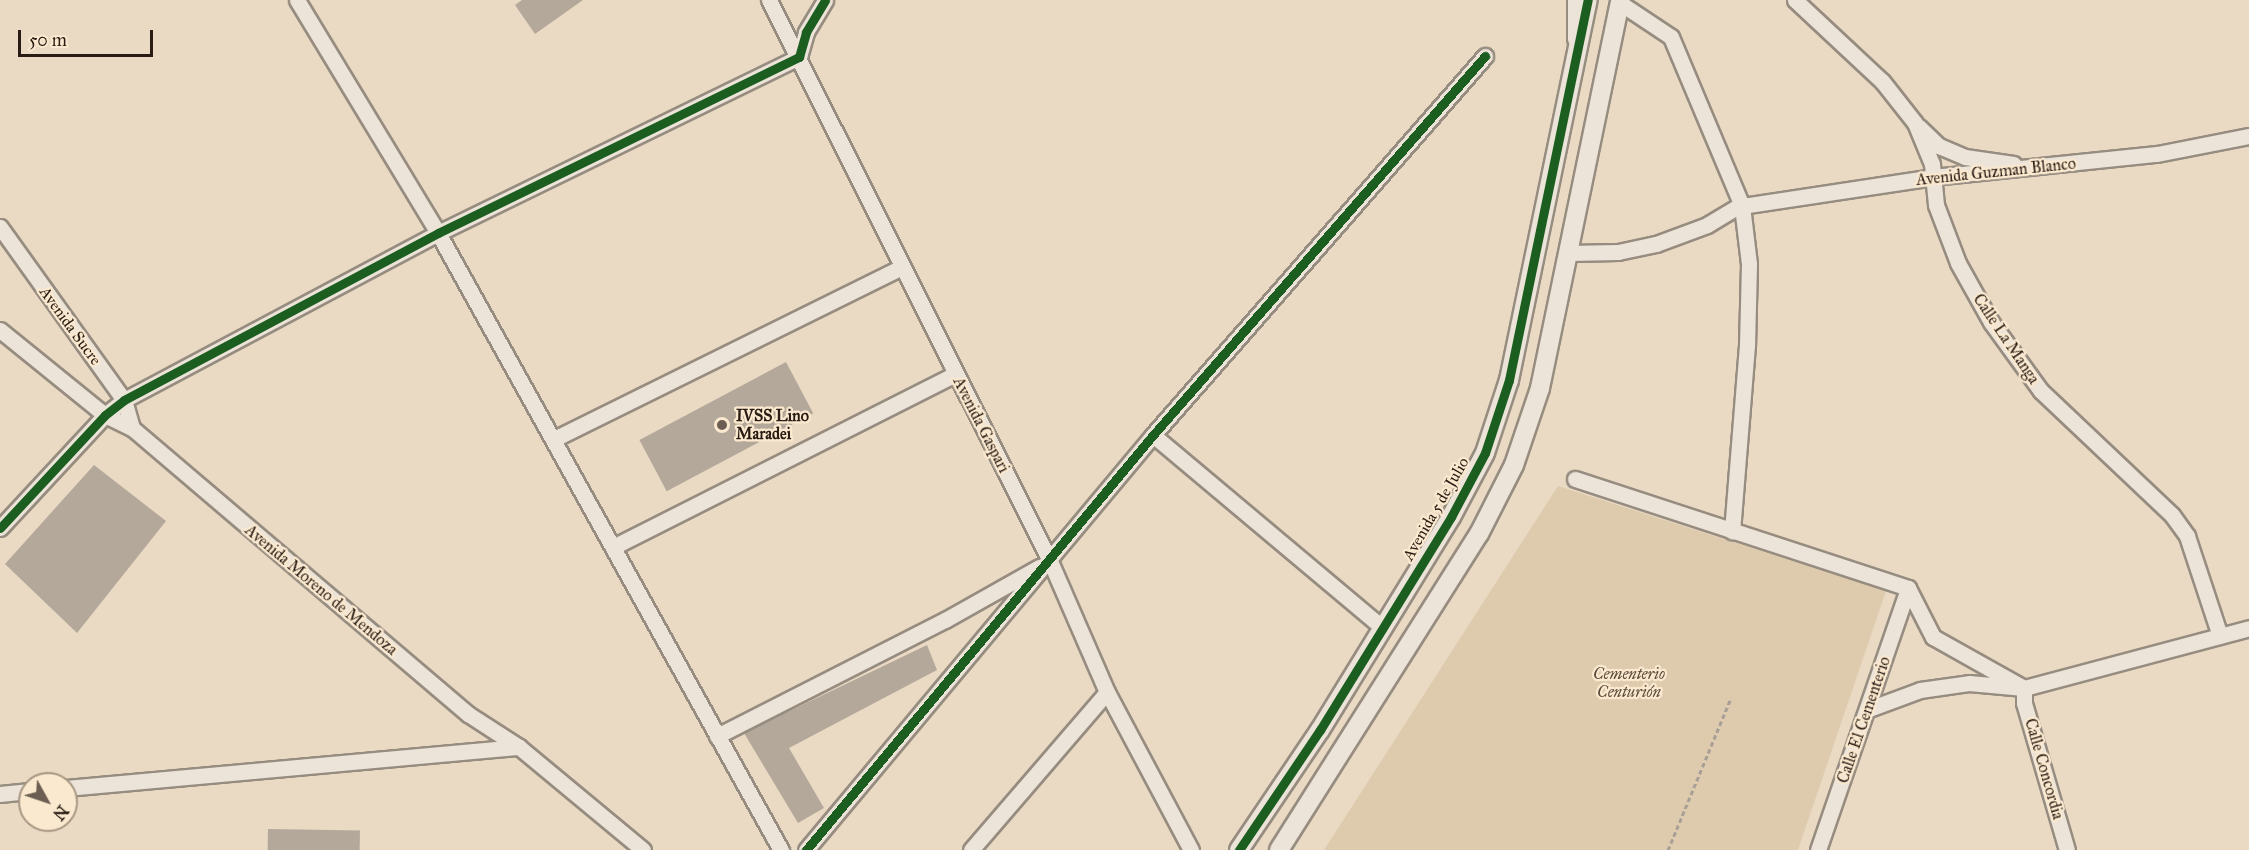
<!DOCTYPE html>
<html>
<head>
<meta charset="utf-8">
<style>
  body { margin:0 }
  #map { position:relative; width:2249px; height:850px; overflow:hidden; background:#eadac4; font-family:"IM FELL Great Primer",serif }
  div>[style] { position:absolute }
  .green>* { inset:0; background:#decaad }
  .building>* { inset:0; background:#b3a89a; transform-origin:0 0 }
  .path>* { height:3px; margin-top:-1.5px; transform-origin:0; background:repeating-linear-gradient(90deg,#a8a097 0 4.5px,transparent 0 7.5px) }
  .roads { filter:drop-shadow(2px 0 #968c7f) drop-shadow(-2px 0 #968c7f) drop-shadow(0 2px #968c7f) drop-shadow(0 -2px #968c7f) }
  .minor>* { height:15px; margin:-7.5px; padding:0 7.5px; transform-origin:7.5px; border-radius:7.5px; background:#ede4d9 }
  .tertiary>* { height:18px; margin:-9px; padding:0 9px; transform-origin:9px; border-radius:9px; background:#ede4d9 }
  .cycleway>* { height:9px; margin:-4.5px; padding:0 4.5px; transform-origin:4.5px; border-radius:4.5px; background:#1b5e20 }
  .dots>* { width:16px; height:16px; translate:-50% -50%; box-sizing:border-box; border:3px solid #fbe9cf; border-radius:50% }
  span { translate:-50% -50%; white-space:nowrap; text-align:center; line-height:1.15; -webkit-text-stroke:4.5px #fbe9cf; paint-order:stroke }
  .street-label { font-size:16px; color:#281c14 }
  .poi-label { font-size:16px; color:#281c14; font-weight:700 }
  .left { translate:0 -50%; text-align:left }
  .park-label { font-size:16px; color:#5c4c3c; font-style:italic }
  .north { position:absolute; left:18px; top:772px; width:60px; height:60px; box-sizing:border-box; background:#fbe9cf; border:2px solid #a79784; border-radius:50%; rotate:130deg; font-size:16px; font-weight:700; line-height:24px; text-align:center; color:#281c14 }
  .north::after { content:''; display:block; margin:auto; width:21px; height:27px; background:#6c5e52; clip-path:polygon(50% 0,100% 100%,50% 72%,0 100%) }
  .scale { position:absolute; left:18px; top:30px; width:135px; height:27px; box-sizing:border-box; border:3px solid #281c14; border-top:0; padding-left:8px; font-size:18px; line-height:21px; white-space:nowrap; color:#281c14; -webkit-text-stroke:4px #fbe9cf; paint-order:stroke }
</style>
</head>
<body>
<div id="map">
  <div class="green">
    <div style="clip-path:polygon(1558px 486px,1886px 591px,1798px 850px,1324px 850px)"></div>
  </div>
  <div class="building">
    <div style="clip-path:polygon(522px 0,583px 0,535px 34px,515px 5px)"></div>
    <div style="left:786px;top:362px;width:58px;height:166px;rotate:62deg"></div>
    <div style="clip-path:polygon(94px 465px,166px 521px,77px 633px,5px 564px)"></div>
    <div style="clip-path:polygon(927px 645px,937px 670px,789px 748px,824px 808px,798px 823px,744px 733px)"></div>
    <div style="left:268px;top:829px;width:92px;height:21px;rotate:1deg"></div>
  </div>
  <div class="path">
    <div style="left:1668px;top:850px;width:165px;rotate:-67.5deg"></div>
  </div>
  <div class="roads">
    <div class="minor">
      <div style="left:297px;top:0;width:272px;rotate:58.8deg"></div>
      <div style="left:438px;top:233px;width:706px;rotate:60.93deg"></div>
      <div style="left:769px;top:0;width:627px;rotate:63.39deg"></div>
      <div style="left:1050px;top:561px;width:143px;rotate:66.5deg"></div>
      <div style="left:1107px;top:692px;width:179px;rotate:62deg"></div>
      <div style="left:1795px;top:0;width:119px;rotate:43deg"></div>
      <div style="left:1882px;top:81px;width:53px;rotate:51.8deg"></div>
      <div style="left:1915px;top:123px;width:44px;rotate:67.5deg"></div>
      <div style="left:1932px;top:164px;width:41px;rotate:84.4deg"></div>
      <div style="left:1936px;top:205px;width:62px;rotate:69.2deg"></div>
      <div style="left:1958px;top:263px;width:68px;rotate:60.8deg"></div>
      <div style="left:1991px;top:322px;width:85px;rotate:54.1deg"></div>
      <div style="left:2041px;top:391px;width:180px;rotate:43.4deg"></div>
      <div style="left:2172px;top:515px;width:26px;rotate:54deg"></div>
      <div style="left:2187px;top:536px;width:105px;rotate:71.7deg"></div>
      <div style="left:1620px;top:3px;width:61px;rotate:33.7deg"></div>
      <div style="left:1671px;top:37px;width:183px;rotate:67.2deg"></div>
      <div style="left:1742px;top:206px;width:58px;rotate:83.1deg"></div>
      <div style="left:1749px;top:264px;width:81px;rotate:91.4deg"></div>
      <div style="left:1747px;top:345px;width:187px;rotate:94.6deg"></div>
      <div style="left:1575px;top:39px;width:39px;rotate:-90deg"></div>
      <div style="left:1919px;top:127px;width:28px;rotate:44deg"></div>
      <div style="left:1939px;top:146px;width:28px;rotate:23deg"></div>
      <div style="left:1965px;top:157px;width:49px;rotate:8.1deg"></div>
      <div style="left:1742px;top:206px;width:193px;rotate:-8.6deg"></div>
      <div style="left:1933px;top:177px;width:225px;rotate:-5.9deg"></div>
      <div style="left:2157px;top:154px;width:94px;rotate:-11.1deg"></div>
      <div style="left:0;top:227px;width:213px;rotate:54.4deg"></div>
      <div style="left:124px;top:400px;width:29px;rotate:74deg"></div>
      <div style="left:1568px;top:253px;width:50px;rotate:-1.1deg"></div>
      <div style="left:1618px;top:252px;width:39px;rotate:-12deg"></div>
      <div style="left:1656px;top:244px;width:54px;rotate:-20.4deg"></div>
      <div style="left:1707px;top:225px;width:37px;rotate:-31deg"></div>
      <div style="left:0;top:330px;width:135px;rotate:39deg"></div>
      <div style="left:105px;top:415px;width:30px;rotate:26deg"></div>
      <div style="left:132px;top:428px;width:441px;rotate:40.4deg"></div>
      <div style="left:468px;top:714px;width:61px;rotate:32.9deg"></div>
      <div style="left:519px;top:747px;width:161px;rotate:39.7deg"></div>
      <div style="left:1153px;top:435px;width:300px;rotate:40deg"></div>
      <div style="left:554px;top:439px;width:388px;rotate:-26.3deg"></div>
      <div style="left:1575px;top:479px;width:350px;rotate:18.1deg"></div>
      <div style="left:1908px;top:588px;width:55px;rotate:63deg"></div>
      <div style="left:1933px;top:637px;width:104px;rotate:29.3deg"></div>
      <div style="left:2024px;top:688px;width:15px;rotate:90deg"></div>
      <div style="left:2024px;top:703px;width:153px;rotate:73.7deg"></div>
      <div style="left:0;top:528px;width:154px;rotate:-47.1deg"></div>
      <div style="left:105px;top:415px;width:24px;rotate:-38deg"></div>
      <div style="left:124px;top:400px;width:356px;rotate:-28deg"></div>
      <div style="left:438px;top:233px;width:402px;rotate:-26deg"></div>
      <div style="left:799px;top:57px;width:26px;rotate:-74deg"></div>
      <div style="left:806px;top:32px;width:37px;rotate:-59deg"></div>
      <div style="left:613px;top:547px;width:383px;rotate:-26.8deg"></div>
      <div style="left:1869px;top:709px;width:54px;rotate:-20.4deg"></div>
      <div style="left:1920px;top:690px;width:49px;rotate:-8.1deg"></div>
      <div style="left:1969px;top:683px;width:55px;rotate:5.2deg"></div>
      <div style="left:2024px;top:688px;width:233px;rotate:-14.9deg"></div>
      <div style="left:717px;top:736px;width:256px;rotate:-27deg"></div>
      <div style="left:945px;top:620px;width:108px;rotate:-29.4deg"></div>
      <div style="left:66px;top:788px;width:455px;rotate:-5.2deg"></div>
      <div style="left:0;top:794px;width:30px;rotate:-6deg"></div>
      <div style="left:806px;top:850px;width:541px;rotate:-50.1deg"></div>
      <div style="left:1153px;top:435px;width:504px;rotate:-48.78deg"></div>
      <div style="left:971px;top:850px;width:208px;rotate:-49.3deg"></div>
      <div style="left:1818px;top:850px;width:277px;rotate:-71deg"></div>
    </div>
    <div class="tertiary">
      <div style="left:1239px;top:850px;width:145px;rotate:-56deg"></div>
      <div style="left:1320px;top:730px;width:250px;rotate:-58.4deg"></div>
      <div style="left:1451px;top:517px;width:72px;rotate:-62deg"></div>
      <div style="left:1485px;top:453px;width:77px;rotate:-71.8deg"></div>
      <div style="left:1509px;top:380px;width:388px;rotate:-78.3deg"></div>
      <div style="left:1279px;top:850px;width:374px;rotate:-57.7deg"></div>
      <div style="left:1479px;top:534px;width:77px;rotate:-63.1deg"></div>
      <div style="left:1514px;top:465px;width:81px;rotate:-71.3deg"></div>
      <div style="left:1540px;top:388px;width:396px;rotate:-78.3deg"></div>
    </div>
  </div>
  <div class="cycleway">
    <div style="left:0;top:528px;width:154px;rotate:-47.1deg"></div>
    <div style="left:105px;top:415px;width:24px;rotate:-38deg"></div>
    <div style="left:124px;top:400px;width:356px;rotate:-28deg"></div>
    <div style="left:438px;top:233px;width:402px;rotate:-26deg"></div>
    <div style="left:799px;top:57px;width:26px;rotate:-74deg"></div>
    <div style="left:806px;top:32px;width:37px;rotate:-59deg"></div>
    <div style="left:806px;top:850px;width:541px;rotate:-50.1deg"></div>
    <div style="left:1153px;top:435px;width:504px;rotate:-48.78deg"></div>
    <div style="left:1239px;top:850px;width:145px;rotate:-56deg"></div>
    <div style="left:1320px;top:730px;width:250px;rotate:-58.4deg"></div>
    <div style="left:1451px;top:517px;width:72px;rotate:-62deg"></div>
    <div style="left:1485px;top:453px;width:77px;rotate:-71.8deg"></div>
    <div style="left:1509px;top:380px;width:388px;rotate:-78.3deg"></div>
  </div>
  <div class="dots">
    <div style="left:722px;top:425px;background:#6c5e52"></div>
  </div>
  <div class="street-label">
    <span style="left:1996px;top:172px;rotate:-6deg">Avenida Guzman Blanco</span>
    <span style="left:70px;top:326px;rotate:54deg">Avenida Sucre</span>
    <span style="left:2006px;top:339px;rotate:56deg">Calle La Manga</span>
    <span style="left:981px;top:425px;rotate:63deg">Avenida Gaspari</span>
    <span style="left:1436px;top:509px;rotate:-60deg">Avenida 5 de Julio</span>
    <span style="left:321px;top:590px;rotate:40deg">Avenida Moreno de Mendoza</span>
    <span style="left:1864px;top:720px;rotate:-71deg">Calle El Cementerio</span>
    <span style="left:2044px;top:769px;rotate:74deg">Calle Concordia</span>
  </div>
  <div class="poi-label">
    <span class="left" style="left:736px;top:425px">IVSS Lino<br>Maradei</span>
  </div>
  <div class="park-label">
    <span style="left:1629px;top:683px">Cementerio<br>Centurión</span>
  </div>
  <div class="north">N</div>
  <div class="scale">50 m</div>
</div>
</body>
</html>
